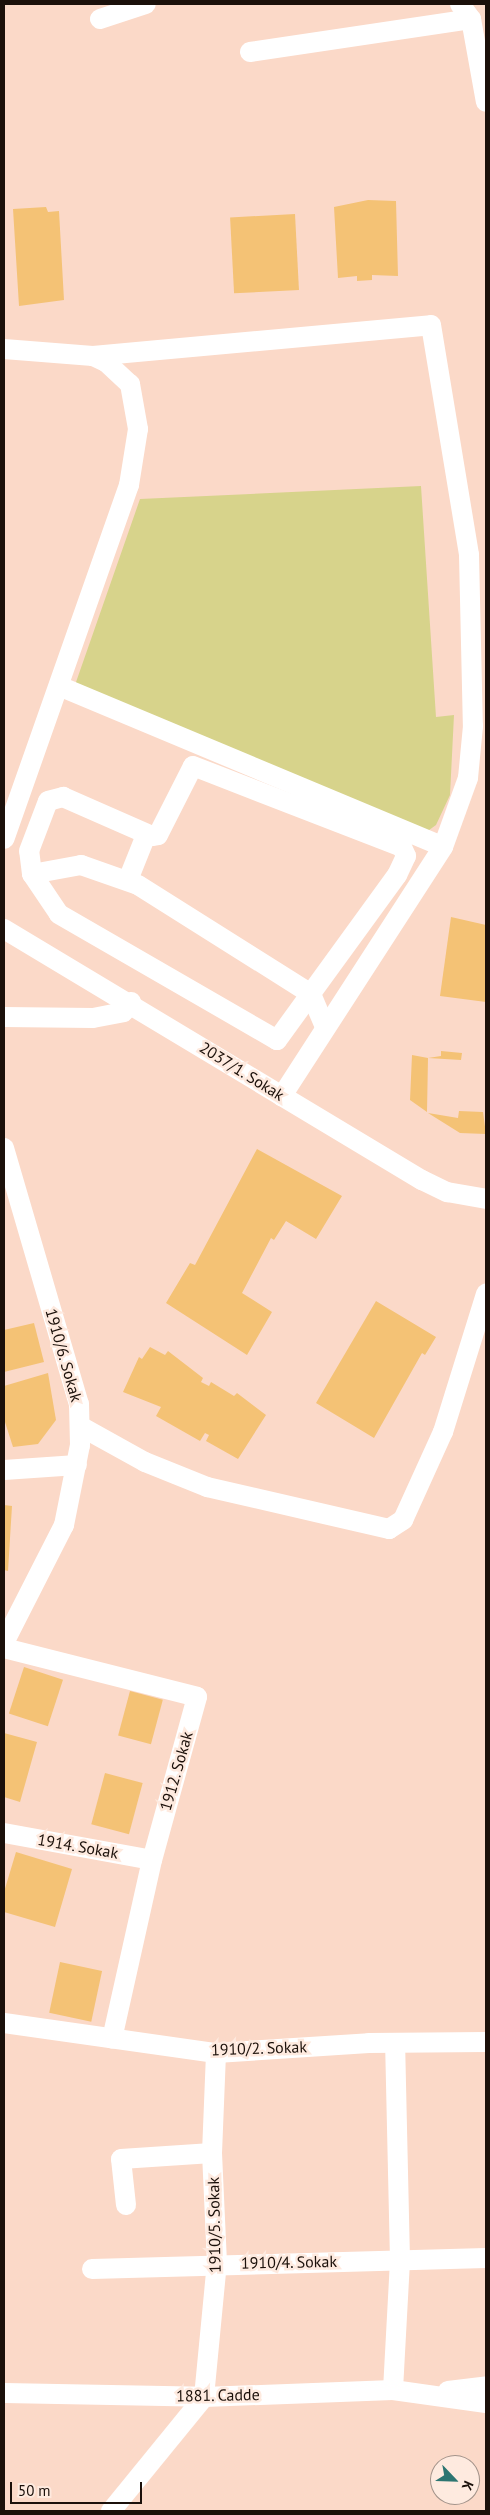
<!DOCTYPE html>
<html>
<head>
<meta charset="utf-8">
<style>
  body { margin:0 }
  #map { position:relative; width:490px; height:2515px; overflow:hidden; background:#fbd9c8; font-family:"PT Sans",sans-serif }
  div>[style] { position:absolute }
  .green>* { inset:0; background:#d7d38b }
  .building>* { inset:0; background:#f4c275; transform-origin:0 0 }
  .minor>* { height:20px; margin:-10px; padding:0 10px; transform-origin:10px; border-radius:10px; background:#fff }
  span { translate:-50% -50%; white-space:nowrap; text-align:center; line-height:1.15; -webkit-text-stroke:5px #feeadf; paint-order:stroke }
  .street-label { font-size:16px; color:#1b100a }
  .frame { position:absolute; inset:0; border:5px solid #1b100a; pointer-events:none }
  .north { position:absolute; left:430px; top:2455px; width:50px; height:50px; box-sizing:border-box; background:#feeadf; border:1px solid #a3938a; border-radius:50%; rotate:114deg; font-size:14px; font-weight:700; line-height:20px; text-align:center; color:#1b100a }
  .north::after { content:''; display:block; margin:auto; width:18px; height:22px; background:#2d7571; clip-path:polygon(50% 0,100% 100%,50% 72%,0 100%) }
  .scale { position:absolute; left:10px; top:2482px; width:132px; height:22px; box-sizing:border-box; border:2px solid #1b100a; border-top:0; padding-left:6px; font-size:15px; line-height:18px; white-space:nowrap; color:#1b100a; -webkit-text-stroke:4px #feeadf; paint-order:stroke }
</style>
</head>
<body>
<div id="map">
  <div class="green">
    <div style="clip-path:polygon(421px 486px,436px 717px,454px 715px,450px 795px,436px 825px,425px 833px,75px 685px,140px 499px)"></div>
  </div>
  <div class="building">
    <div style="clip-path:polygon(368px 200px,396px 201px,398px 276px,372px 275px,372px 280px,357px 281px,357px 276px,338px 278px,334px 207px)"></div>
    <div style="clip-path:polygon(46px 207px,48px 212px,59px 211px,64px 300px,19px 306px,13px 209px)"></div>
    <div style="left:295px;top:214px;width:76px;height:65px;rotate:87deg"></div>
    <div style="clip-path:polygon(451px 917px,486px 925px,486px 1002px,440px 996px)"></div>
    <div style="clip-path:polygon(441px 1051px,462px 1053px,461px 1060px,428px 1058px,427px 1112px,410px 1100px,412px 1055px,428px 1058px,441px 1056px)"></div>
    <div style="clip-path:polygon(459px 1111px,483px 1112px,486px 1134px,460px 1133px,428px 1113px,458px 1118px)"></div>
    <div style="clip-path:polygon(257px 1149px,342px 1196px,316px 1239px,286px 1221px,274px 1240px,271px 1238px,242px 1293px,272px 1312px,247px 1355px,166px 1303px,190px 1263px,195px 1265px)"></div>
    <div style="clip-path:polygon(376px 1301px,436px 1337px,425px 1355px,422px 1353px,374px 1438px,316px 1403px)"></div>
    <div style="clip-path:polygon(34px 1323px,44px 1362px,4px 1372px,4px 1330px)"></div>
    <div style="clip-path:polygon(150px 1347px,165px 1355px,168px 1351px,203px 1378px,201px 1382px,209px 1386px,211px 1382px,234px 1396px,237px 1393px,266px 1415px,238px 1459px,206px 1441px,209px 1435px,205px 1433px,200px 1441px,156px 1416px,161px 1407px,123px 1392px,139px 1357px,142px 1359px)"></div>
    <div style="clip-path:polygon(48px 1373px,56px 1420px,38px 1444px,13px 1447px,4px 1419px,4px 1386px)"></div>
    <div style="clip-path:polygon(4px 1505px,12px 1506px,8px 1571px,4px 1570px)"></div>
    <div style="left:24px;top:1667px;width:41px;height:49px;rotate:18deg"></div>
    <div style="left:130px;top:1691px;width:34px;height:46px;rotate:15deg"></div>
    <div style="clip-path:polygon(4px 1733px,37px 1742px,20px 1802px,4px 1797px)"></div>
    <div style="left:105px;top:1773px;width:39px;height:53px;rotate:15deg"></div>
    <div style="clip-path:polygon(16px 1852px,72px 1869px,55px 1927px,4px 1912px,4px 1892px)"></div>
    <div style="left:60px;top:1962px;width:43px;height:52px;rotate:12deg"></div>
  </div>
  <div class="minor">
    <div style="left:460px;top:4px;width:19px;rotate:54deg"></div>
    <div style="left:471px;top:19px;width:84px;rotate:79.8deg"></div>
    <div style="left:100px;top:19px;width:48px;rotate:-18.1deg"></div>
    <div style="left:250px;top:52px;width:223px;rotate:-8.5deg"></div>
    <div style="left:4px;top:349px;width:89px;rotate:4.5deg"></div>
    <div style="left:93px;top:356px;width:14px;rotate:25deg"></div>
    <div style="left:106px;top:362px;width:33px;rotate:43deg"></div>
    <div style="left:130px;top:384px;width:46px;rotate:79.9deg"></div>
    <div style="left:138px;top:429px;width:57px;rotate:99.1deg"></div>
    <div style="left:129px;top:485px;width:375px;rotate:109.4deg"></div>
    <div style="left:93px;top:356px;width:339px;rotate:-5.2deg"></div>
    <div style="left:431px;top:325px;width:233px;rotate:80.6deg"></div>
    <div style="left:469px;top:555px;width:171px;rotate:88.7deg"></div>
    <div style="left:473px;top:726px;width:52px;rotate:95.5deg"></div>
    <div style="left:468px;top:778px;width:73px;rotate:109.9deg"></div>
    <div style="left:443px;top:847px;width:297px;rotate:122.9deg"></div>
    <div style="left:59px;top:686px;width:416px;rotate:22.7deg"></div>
    <div style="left:193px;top:766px;width:224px;rotate:21.2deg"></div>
    <div style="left:402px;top:847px;width:10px;rotate:66deg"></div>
    <div style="left:406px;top:856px;width:21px;rotate:115deg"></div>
    <div style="left:397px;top:875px;width:204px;rotate:126deg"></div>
    <div style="left:277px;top:1040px;width:252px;rotate:-150deg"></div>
    <div style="left:59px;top:914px;width:48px;rotate:-124deg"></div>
    <div style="left:32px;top:874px;width:23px;rotate:-97deg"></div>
    <div style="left:29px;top:851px;width:53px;rotate:-69.2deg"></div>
    <div style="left:48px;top:801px;width:16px;rotate:-15deg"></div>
    <div style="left:63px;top:797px;width:97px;rotate:23.7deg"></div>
    <div style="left:152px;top:836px;width:6px;rotate:-9deg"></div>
    <div style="left:158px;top:835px;width:77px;rotate:-63.1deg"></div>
    <div style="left:32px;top:874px;width:50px;rotate:-10.4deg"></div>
    <div style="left:81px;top:865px;width:60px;rotate:19.3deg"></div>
    <div style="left:138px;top:885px;width:204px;rotate:32.2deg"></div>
    <div style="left:311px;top:994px;width:36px;rotate:67deg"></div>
    <div style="left:128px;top:880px;width:48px;rotate:-68.2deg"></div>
    <div style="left:4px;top:929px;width:488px;rotate:31deg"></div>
    <div style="left:422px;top:1180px;width:28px;rotate:26deg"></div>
    <div style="left:447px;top:1192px;width:40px;rotate:10deg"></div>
    <div style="left:4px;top:1017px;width:89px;rotate:0.6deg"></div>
    <div style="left:93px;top:1018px;width:31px;rotate:-11deg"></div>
    <div style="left:123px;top:1012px;width:13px;rotate:-51deg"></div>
    <div style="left:4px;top:1148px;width:267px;rotate:73.7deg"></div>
    <div style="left:79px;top:1404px;width:41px;rotate:88.6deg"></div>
    <div style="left:80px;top:1445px;width:82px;rotate:101.3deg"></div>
    <div style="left:64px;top:1525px;width:132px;rotate:117deg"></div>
    <div style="left:80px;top:1426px;width:74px;rotate:29deg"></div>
    <div style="left:145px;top:1462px;width:67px;rotate:22deg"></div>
    <div style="left:207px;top:1487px;width:187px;rotate:13deg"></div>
    <div style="left:389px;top:1529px;width:17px;rotate:-33deg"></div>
    <div style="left:403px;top:1520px;width:97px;rotate:-65.6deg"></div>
    <div style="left:443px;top:1432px;width:145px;rotate:-72.7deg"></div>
    <div style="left:4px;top:1470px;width:73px;rotate:-3.9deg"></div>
    <div style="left:4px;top:1648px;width:199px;rotate:14.2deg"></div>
    <div style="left:197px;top:1697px;width:169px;rotate:105.4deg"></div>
    <div style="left:152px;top:1860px;width:183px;rotate:102.6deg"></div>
    <div style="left:4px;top:1833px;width:150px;rotate:10.3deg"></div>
    <div style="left:4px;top:2023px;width:214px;rotate:8.1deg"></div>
    <div style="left:216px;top:2053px;width:153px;rotate:-3.7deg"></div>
    <div style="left:369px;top:2043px;width:117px;rotate:-0.5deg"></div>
    <div style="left:126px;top:2205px;width:46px;rotate:-96.2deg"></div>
    <div style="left:121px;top:2159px;width:91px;rotate:-3.8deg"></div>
    <div style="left:92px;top:2269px;width:394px;rotate:-1.6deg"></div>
    <div style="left:393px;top:2390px;width:130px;rotate:-86.9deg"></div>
    <div style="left:400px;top:2260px;width:216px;rotate:-91.3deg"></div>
    <div style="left:448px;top:2391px;width:38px;rotate:-7deg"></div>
    <div style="left:4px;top:2393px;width:200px;rotate:1.1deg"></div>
    <div style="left:204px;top:2397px;width:189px;rotate:-2.1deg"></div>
    <div style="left:393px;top:2390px;width:94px;rotate:8deg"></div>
    <div style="left:111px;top:2511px;width:147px;rotate:-50.8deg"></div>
    <div style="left:204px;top:2397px;width:135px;rotate:-84.5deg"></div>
    <div style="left:217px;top:2263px;width:110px;rotate:-92.6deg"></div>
    <div style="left:212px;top:2153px;width:100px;rotate:-87.7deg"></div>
  </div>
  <div class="street-label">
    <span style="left:242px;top:1071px;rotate:32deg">2037/1. Sokak</span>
    <span style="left:64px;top:1355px;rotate:74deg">1910/6. Sokak</span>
    <span style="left:176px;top:1771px;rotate:-74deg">1912. Sokak</span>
    <span style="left:78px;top:1846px;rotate:10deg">1914. Sokak</span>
    <span style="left:259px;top:2048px;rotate:-2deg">1910/2. Sokak</span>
    <span style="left:214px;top:2225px;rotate:-91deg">1910/5. Sokak</span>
    <span style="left:289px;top:2262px;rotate:-1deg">1910/4. Sokak</span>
    <span style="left:218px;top:2395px;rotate:-1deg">1881. Cadde</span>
  </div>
  <div class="frame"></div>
  <div class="north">K</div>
  <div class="scale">50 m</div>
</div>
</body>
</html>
